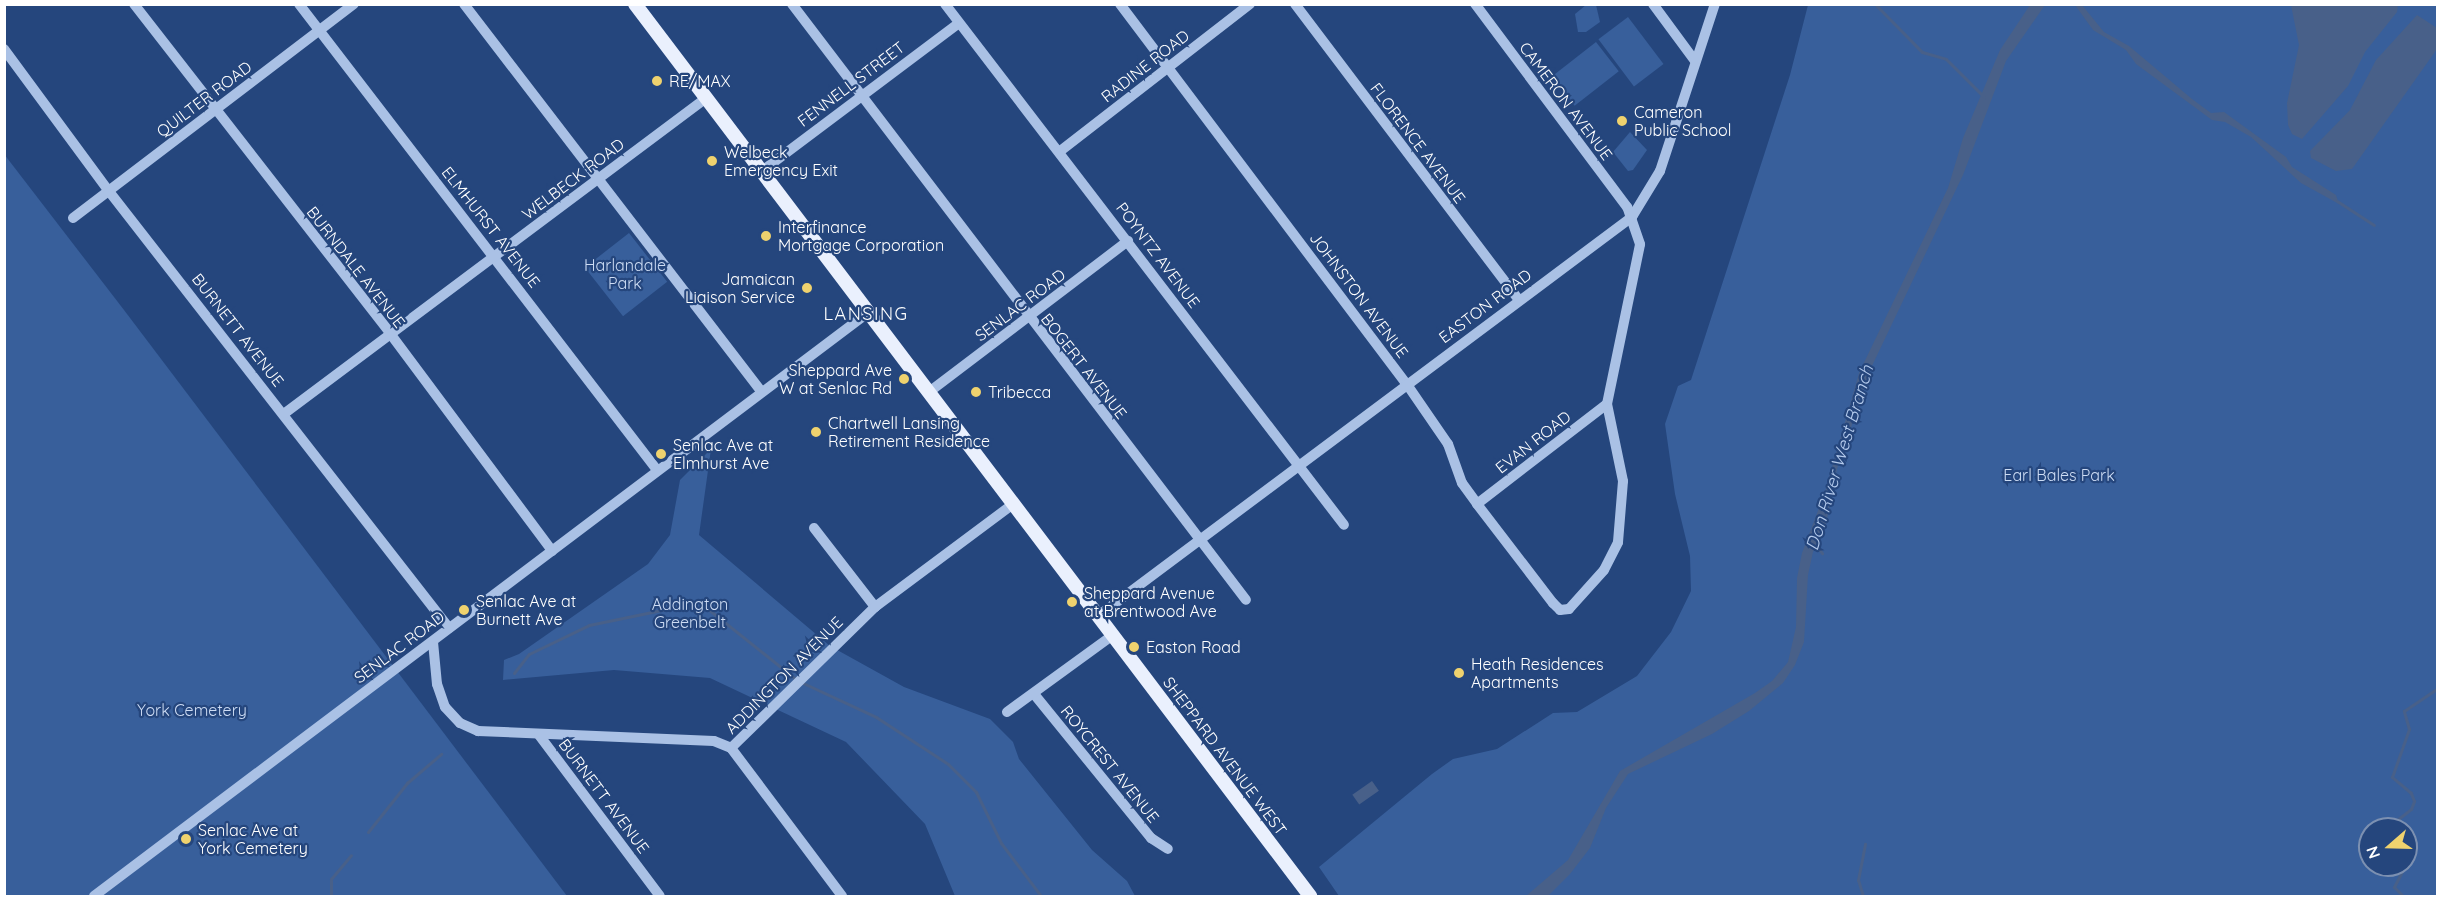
<!DOCTYPE html>
<html>
<head>
<meta charset="utf-8">
<style>
  body { margin:0 }
  #map { position:relative; width:2442px; height:901px; overflow:hidden; background:#25467d; font-family:Quicksand,sans-serif }
  div>[style] { position:absolute }
  .green>* { inset:0; background:#385f9b; transform-origin:0 0 }
  .water>* { inset:0; background:#486089; transform-origin:0 0 }
  .stream>* { height:3px; margin:-1.5px; padding:0 1.5px; transform-origin:1.5px; border-radius:1.5px; background:#486089 }
  .minor>* { height:10px; margin:-5px; padding:0 5px; transform-origin:5px; border-radius:5px; background:#aac1e5 }
  .major>* { height:14px; margin:-7px; padding:0 7px; transform-origin:7px; border-radius:7px; background:#eaf0fd }
  .dots>* { width:16px; height:16px; translate:-50% -50%; box-sizing:border-box; border:3px solid #25467d; border-radius:50% }
  span { translate:-50% -50%; white-space:nowrap; text-align:center; line-height:1.15; -webkit-text-stroke:4.5px #25467d; paint-order:stroke }
  .street-label { font-size:16px; color:#fff }
  .poi-label { font-size:16px; color:#fff }
  .left { translate:0 -50%; text-align:left }
  .right { translate:-100% -50%; text-align:right }
  .park-label { font-size:16px; color:#cddcf4 }
  .neighbourhood-label { font-size:18px; color:#fff; letter-spacing:1.5px }
  .water-label { font-size:18px; color:#b5cbed; font-style:italic }
  .frame { position:absolute; inset:0; border:6px solid #fff; pointer-events:none }
  .north { position:absolute; left:2358px; top:817px; width:60px; height:60px; box-sizing:border-box; background:#25467d; border:2px solid #7c90b1; border-radius:50%; rotate:250deg; font-size:16px; font-weight:700; line-height:24px; text-align:center; color:#fff }
  .north::after { content:''; display:block; margin:auto; width:21px; height:27px; background:#efd26e; clip-path:polygon(50% 0,100% 100%,50% 72%,0 100%) }
</style>
</head>
<body>
<div id="map">
  <div class="green">
    <div style="clip-path:polygon(1586px 5px,1596px 5px,1600px 22px,1586px 32px,1578px 32px,1575px 14px)"></div>
    <div style="clip-path:polygon(evenodd,1808px 5px,2437px 5px,2437px 896px,1339px 896px,1319px 867px,1432px 774px,1453px 759px,1497px 749px,1553px 713px,1577px 712px,1637px 676px,1671px 632px,1691px 591px,1690px 556px,1675px 494px,1665px 424px,1678px 386px,1691px 380px,1790px 75px,1808px 5px,2370px 829px,2406px 829px,2406px 865px,2370px 865px,2370px 829px)"></div>
    <div style="left:1628px;top:17px;width:59px;height:37px;rotate:53deg"></div>
    <div style="left:1596px;top:42px;width:37px;height:56px;rotate:52deg"></div>
    <div style="clip-path:polygon(1630px 132px,1647px 150px,1633px 170px,1628px 171px,1613px 152px)"></div>
    <div style="clip-path:polygon(4px 154px,124px 310px,567px 896px,5px 896px)"></div>
    <div style="left:629px;top:233px;width:62px;height:56px;rotate:52deg"></div>
    <div style="clip-path:polygon(711px 449px,699px 535px,830px 646px,904px 687px,990px 719px,1013px 742px,1019px 759px,1092px 850px,1127px 881px,1135px 896px,955px 896px,925px 824px,846px 742px,710px 678px,614px 670px,503px 680px,504px 660px,519px 654px,648px 564px,670px 535px,680px 480px)"></div>
  </div>
  <div class="water">
    <div style="clip-path:polygon(2030px 5px,2045px 5px,2006px 61px,1963px 175px,1871px 368px,1837px 469px,1825px 529px,1813px 552px,1808px 575px,1804px 642px,1795px 665px,1783px 683px,1749px 711px,1712px 734px,1628px 774px,1606px 808px,1590px 848px,1570px 874px,1548px 896px,1526px 896px,1568px 860px,1620px 771px,1755px 693px,1772px 681px,1788px 662px,1796px 627px,1797px 578px,1802px 553px,1825px 492px,1859px 373px,1948px 188px,1963px 138px,2000px 50px)"></div>
    <div style="clip-path:polygon(2075px 5px,2082px 5px,2104px 32px,2129px 46px,2192px 99px,2211px 113px,2224px 112px,2286px 157px,2292px 167px,2336px 195px,2339px 204px,2301px 183px,2251px 137px,2225px 122px,2212px 120px,2136px 64px,2126px 50px,2093px 30px)"></div>
    <div style="clip-path:polygon(2291px 5px,2398px 5px,2397px 12px,2365px 52px,2348px 86px,2302px 139px,2292px 134px,2288px 125px,2287px 103px,2299px 45px)"></div>
    <div style="clip-path:polygon(2417px 15px,2437px 28px,2437px 49px,2352px 169px,2336px 171px,2311px 158px,2310px 151px,2350px 110px,2376px 60px)"></div>
    <div style="left:1372px;top:781px;width:12px;height:24px;rotate:55deg"></div>
  </div>
  <div class="stream">
    <div style="left:1875px;top:4px;width:67px;rotate:45.6deg"></div>
    <div style="left:1922px;top:52px;width:25px;rotate:16deg"></div>
    <div style="left:1946px;top:59px;width:54px;rotate:45deg"></div>
    <div style="left:2337px;top:201px;width:44px;rotate:33deg"></div>
    <div style="left:1814px;top:542px;width:14px;rotate:54deg"></div>
    <div style="left:514px;top:673px;width:24px;rotate:-52deg"></div>
    <div style="left:529px;top:654px;width:67px;rotate:-25.8deg"></div>
    <div style="left:589px;top:625px;width:89px;rotate:-11.7deg"></div>
    <div style="left:676px;top:607px;width:32px;rotate:4deg"></div>
    <div style="left:708px;top:609px;width:114px;rotate:38.6deg"></div>
    <div style="left:803px;top:683px;width:81px;rotate:25deg"></div>
    <div style="left:876px;top:717px;width:86px;rotate:33.1deg"></div>
    <div style="left:948px;top:764px;width:40px;rotate:45deg"></div>
    <div style="left:976px;top:792px;width:57px;rotate:63.9deg"></div>
    <div style="left:1001px;top:843px;width:66px;rotate:53deg"></div>
    <div style="left:2397px;top:829px;width:9px;rotate:-90deg"></div>
    <div style="left:2397px;top:820px;width:18px;rotate:-38deg"></div>
    <div style="left:2411px;top:809px;width:9px;rotate:-69deg"></div>
    <div style="left:2414px;top:801px;width:9px;rotate:-111deg"></div>
    <div style="left:2411px;top:793px;width:25px;rotate:-140deg"></div>
    <div style="left:2392px;top:777px;width:51px;rotate:-70.5deg"></div>
    <div style="left:2409px;top:729px;width:19px;rotate:-106deg"></div>
    <div style="left:2404px;top:711px;width:41px;rotate:-34.1deg"></div>
    <div style="left:368px;top:832px;width:63px;rotate:-51.5deg"></div>
    <div style="left:407px;top:783px;width:45px;rotate:-40.5deg"></div>
    <div style="left:331px;top:896px;width:17px;rotate:-90deg"></div>
    <div style="left:331px;top:879px;width:31px;rotate:-50deg"></div>
    <div style="left:1863px;top:896px;width:17px;rotate:-107deg"></div>
    <div style="left:1858px;top:880px;width:37px;rotate:-79deg"></div>
    <div style="left:2403px;top:896px;width:13px;rotate:-135deg"></div>
    <div style="left:2394px;top:887px;width:25px;rotate:-63deg"></div>
  </div>
  <div class="minor">
    <div style="left:134px;top:4px;width:420px;rotate:52.1deg"></div>
    <div style="left:392px;top:336px;width:268px;rotate:53.3deg"></div>
    <div style="left:299px;top:4px;width:588px;rotate:52.47deg"></div>
    <div style="left:464px;top:4px;width:488px;rotate:52.5deg"></div>
    <div style="left:792px;top:4px;width:749px;rotate:52.7deg"></div>
    <div style="left:945px;top:4px;width:656px;rotate:52.55deg"></div>
    <div style="left:1120px;top:4px;width:475px;rotate:53deg"></div>
    <div style="left:1406px;top:383px;width:74px;rotate:55.5deg"></div>
    <div style="left:1448px;top:444px;width:41px;rotate:70.3deg"></div>
    <div style="left:1462px;top:483px;width:26px;rotate:54deg"></div>
    <div style="left:1477px;top:504px;width:125px;rotate:52.5deg"></div>
    <div style="left:1553px;top:603px;width:10px;rotate:45deg"></div>
    <div style="left:1560px;top:610px;width:9px;rotate:-6deg"></div>
    <div style="left:1569px;top:609px;width:52px;rotate:-48.1deg"></div>
    <div style="left:1604px;top:570px;width:31px;rotate:-63deg"></div>
    <div style="left:1618px;top:542px;width:61px;rotate:-85.3deg"></div>
    <div style="left:1623px;top:481px;width:79px;rotate:-101.7deg"></div>
    <div style="left:1607px;top:404px;width:163px;rotate:-78.3deg"></div>
    <div style="left:1640px;top:244px;width:39px;rotate:-109deg"></div>
    <div style="left:1627px;top:207px;width:254px;rotate:-126.8deg"></div>
    <div style="left:1295px;top:4px;width:370px;rotate:52.9deg"></div>
    <div style="left:1653px;top:4px;width:71px;rotate:53.6deg"></div>
    <div style="left:4px;top:49px;width:175px;rotate:53.6deg"></div>
    <div style="left:108px;top:190px;width:555px;rotate:52.1deg"></div>
    <div style="left:1059px;top:152px;width:242px;rotate:-37.8deg"></div>
    <div style="left:762px;top:171px;width:246px;rotate:-36.9deg"></div>
    <div style="left:73px;top:218px;width:353px;rotate:-37.3deg"></div>
    <div style="left:929px;top:392px;width:250px;rotate:-37.2deg"></div>
    <div style="left:285px;top:413px;width:526px;rotate:-36.8deg"></div>
    <div style="left:1477px;top:504px;width:164px;rotate:-37.6deg"></div>
    <div style="left:814px;top:528px;width:100px;rotate:52.3deg"></div>
    <div style="left:1098px;top:616px;width:667px;rotate:-36.77deg"></div>
    <div style="left:1632px;top:217px;width:54px;rotate:-58.7deg"></div>
    <div style="left:1660px;top:171px;width:176px;rotate:-71.8deg"></div>
    <div style="left:433px;top:642px;width:42px;rotate:84.6deg"></div>
    <div style="left:437px;top:684px;width:24px;rotate:71deg"></div>
    <div style="left:445px;top:707px;width:22px;rotate:47deg"></div>
    <div style="left:460px;top:723px;width:20px;rotate:24deg"></div>
    <div style="left:478px;top:731px;width:236px;rotate:2.4deg"></div>
    <div style="left:714px;top:741px;width:18px;rotate:22deg"></div>
    <div style="left:1034px;top:694px;width:186px;rotate:50.9deg"></div>
    <div style="left:1151px;top:838px;width:20px;rotate:33deg"></div>
    <div style="left:1007px;top:712px;width:131px;rotate:-36deg"></div>
    <div style="left:539px;top:735px;width:201px;rotate:53.1deg"></div>
    <div style="left:731px;top:748px;width:202px;rotate:-44.4deg"></div>
    <div style="left:875px;top:607px;width:171px;rotate:-36.7deg"></div>
    <div style="left:731px;top:748px;width:185px;rotate:53.1deg"></div>
    <div style="left:94px;top:896px;width:967px;rotate:-37.01deg"></div>
  </div>
  <div class="major">
    <div style="left:635px;top:4px;width:1119px;rotate:52.88deg"></div>
  </div>
  <div class="dots">
    <div style="left:657px;top:81px;background:#efd26e"></div>
    <div style="left:1622px;top:121px;background:#efd26e"></div>
    <div style="left:712px;top:161px;background:#efd26e"></div>
    <div style="left:766px;top:236px;background:#efd26e"></div>
    <div style="left:807px;top:288px;background:#efd26e"></div>
    <div style="left:904px;top:379px;background:#efd26e"></div>
    <div style="left:976px;top:392px;background:#efd26e"></div>
    <div style="left:816px;top:432px;background:#efd26e"></div>
    <div style="left:661px;top:454px;background:#efd26e"></div>
    <div style="left:1072px;top:602px;background:#efd26e"></div>
    <div style="left:464px;top:610px;background:#efd26e"></div>
    <div style="left:1134px;top:647px;background:#efd26e"></div>
    <div style="left:1459px;top:673px;background:#efd26e"></div>
    <div style="left:186px;top:839px;background:#efd26e"></div>
  </div>
  <div class="street-label">
    <span style="left:1145px;top:66px;rotate:-38deg">RADINE ROAD</span>
    <span style="left:851px;top:84px;rotate:-37deg">FENNELL STREET</span>
    <span style="left:204px;top:99px;rotate:-37deg">QUILTER ROAD</span>
    <span style="left:1566px;top:101px;rotate:53deg">CAMERON AVENUE</span>
    <span style="left:1418px;top:143px;rotate:53deg">FLORENCE AVENUE</span>
    <span style="left:573px;top:179px;rotate:-37deg">WELBECK ROAD</span>
    <span style="left:491px;top:227px;rotate:52deg">ELMHURST AVENUE</span>
    <span style="left:1158px;top:255px;rotate:53deg">POYNTZ AVENUE</span>
    <span style="left:356px;top:267px;rotate:52deg">BURNDALE AVENUE</span>
    <span style="left:1359px;top:295px;rotate:53deg">JOHNSTON AVENUE</span>
    <span style="left:1020px;top:305px;rotate:-37deg">SENLAC ROAD</span>
    <span style="left:1485px;top:306px;rotate:-37deg">EASTON ROAD</span>
    <span style="left:238px;top:330px;rotate:52deg">BURNETT AVENUE</span>
    <span style="left:1084px;top:366px;rotate:52deg">BOGERT AVENUE</span>
    <span style="left:1533px;top:442px;rotate:-38deg">EVAN ROAD</span>
    <span style="left:399px;top:647px;rotate:-37deg">SENLAC ROAD</span>
    <span style="left:784px;top:675px;rotate:-45deg">ADDINGTON AVENUE</span>
    <span style="left:1225px;top:756px;rotate:53deg">SHEPPARD AVENUE WEST</span>
    <span style="left:1110px;top:764px;rotate:51deg">ROYCREST AVENUE</span>
    <span style="left:604px;top:796px;rotate:53deg">BURNETT AVENUE</span>
  </div>
  <div class="poi-label">
    <span class="left" style="left:669px;top:81px">RE/MAX</span>
    <span class="left" style="left:1634px;top:121px">Cameron<br>Public School</span>
    <span class="left" style="left:724px;top:161px">Welbeck<br>Emergency Exit</span>
    <span class="left" style="left:778px;top:236px">Interfinance<br>Mortgage Corporation</span>
    <span class="right" style="left:795px;top:288px">Jamaican<br>Liaison Service</span>
    <span class="right" style="left:892px;top:379px">Sheppard Ave<br>W at Senlac Rd</span>
    <span class="left" style="left:988px;top:392px">Tribecca</span>
    <span class="left" style="left:828px;top:432px">Chartwell Lansing<br>Retirement Residence</span>
    <span class="left" style="left:673px;top:454px">Senlac Ave at<br>Elmhurst Ave</span>
    <span class="left" style="left:1084px;top:602px">Sheppard Avenue<br>at Brentwood Ave</span>
    <span class="left" style="left:476px;top:610px">Senlac Ave at<br>Burnett Ave</span>
    <span class="left" style="left:1146px;top:647px">Easton Road</span>
    <span class="left" style="left:1471px;top:673px">Heath Residences<br>Apartments</span>
    <span class="left" style="left:198px;top:839px">Senlac Ave at<br>York Cemetery</span>
  </div>
  <div class="park-label">
    <span style="left:625px;top:274px">Harlandale<br>Park</span>
    <span style="left:2059px;top:475px">Earl Bales Park</span>
    <span style="left:690px;top:613px">Addington<br>Greenbelt</span>
    <span style="left:192px;top:710px">York Cemetery</span>
  </div>
  <div class="neighbourhood-label">
    <span style="left:866px;top:314px">LANSING</span>
  </div>
  <div class="water-label">
    <span style="left:1840px;top:458px;rotate:-73deg">Don River West Branch</span>
  </div>
  <div class="frame"></div>
  <div class="north">N</div>
</div>
</body>
</html>
